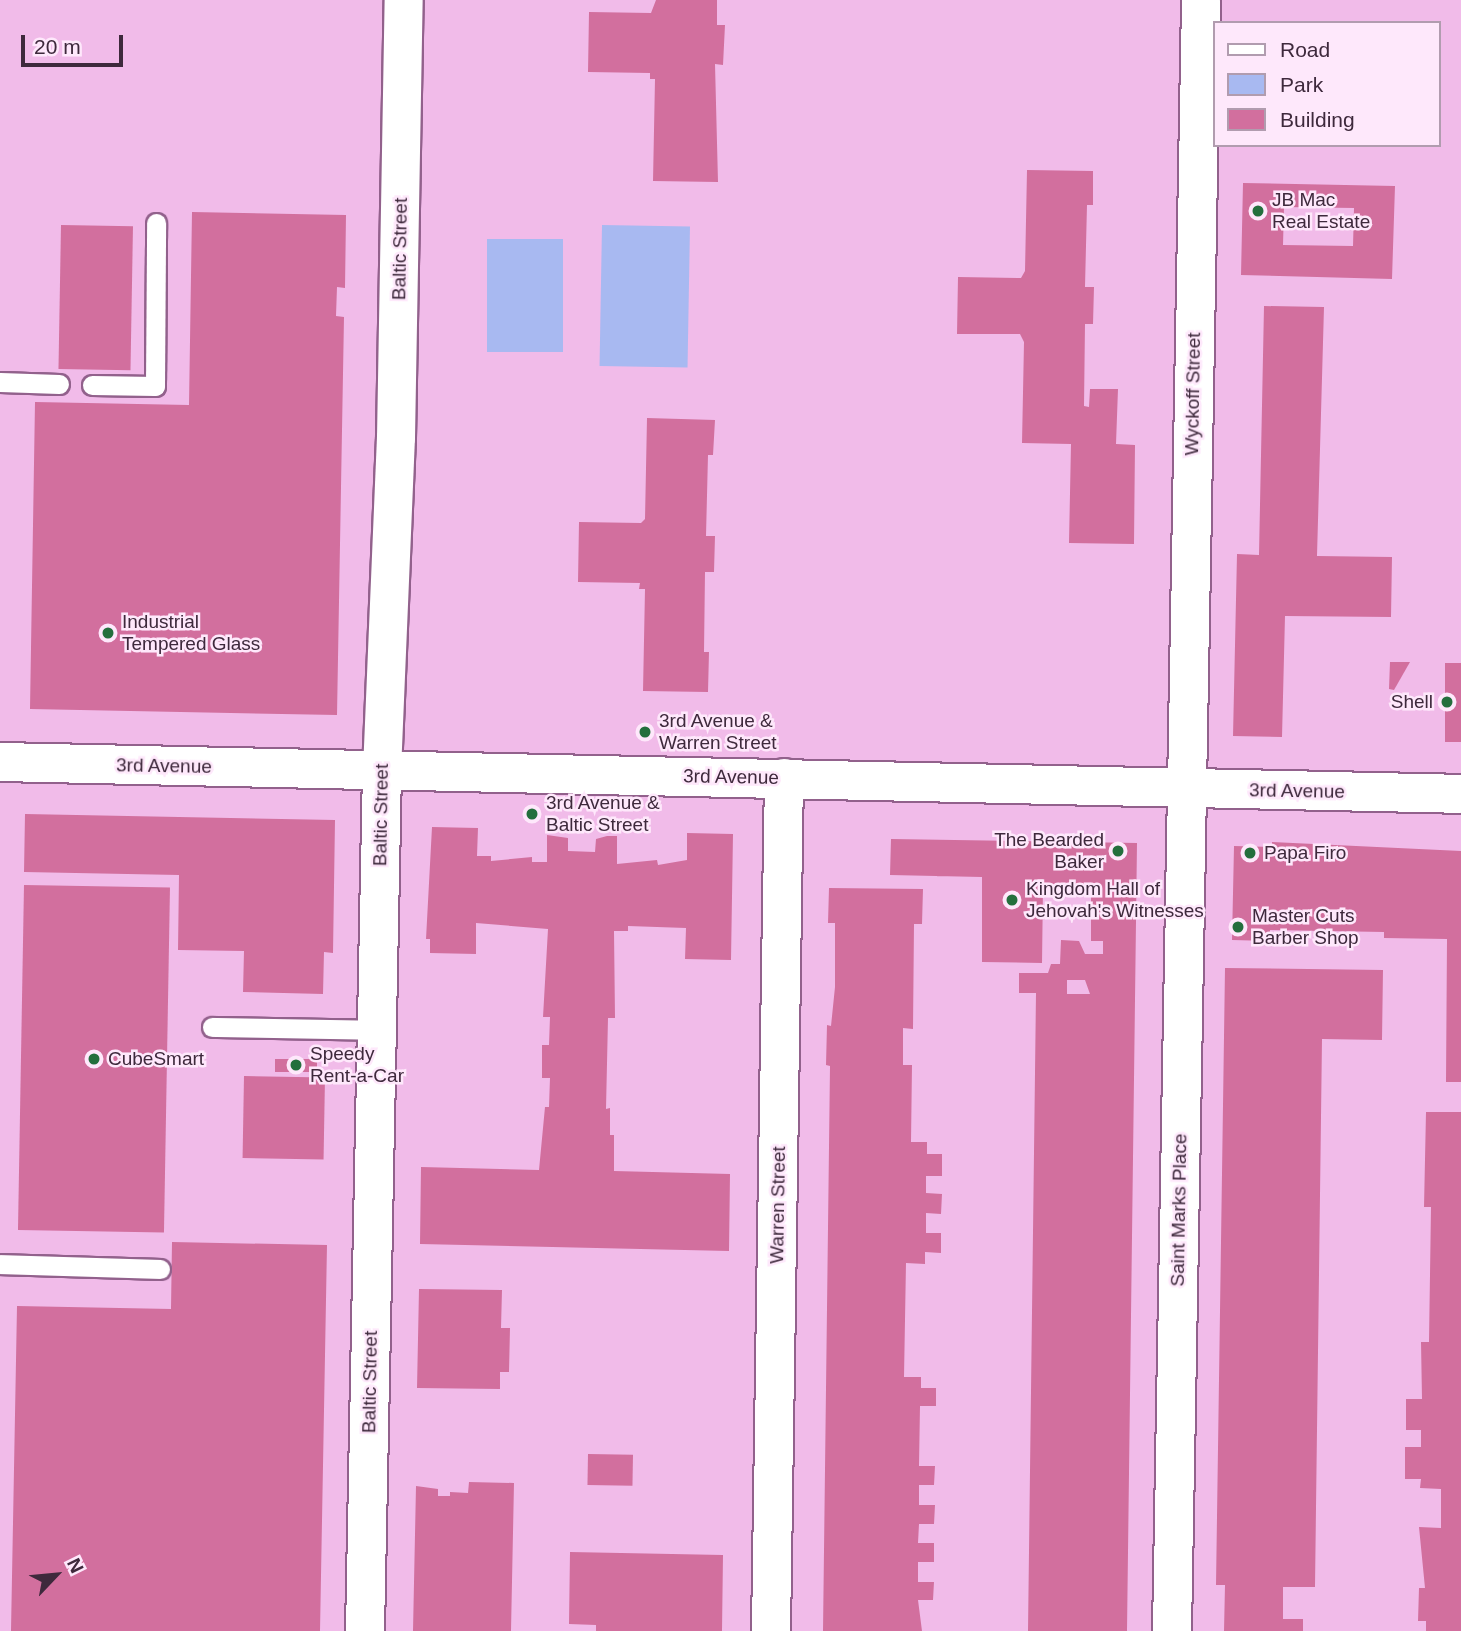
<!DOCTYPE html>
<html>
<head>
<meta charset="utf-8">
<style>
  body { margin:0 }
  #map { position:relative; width:1461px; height:1631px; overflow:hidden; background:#f1bbe9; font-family:Helvetica,sans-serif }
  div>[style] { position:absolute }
  .green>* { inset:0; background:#a8b9f1; transform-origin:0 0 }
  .building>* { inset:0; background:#d26f9e; transform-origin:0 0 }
  .roads { filter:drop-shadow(2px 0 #92618c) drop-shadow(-2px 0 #92618c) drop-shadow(0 2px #92618c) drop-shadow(0 -2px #92618c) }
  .lane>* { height:19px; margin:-9.5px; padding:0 9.5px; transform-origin:9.5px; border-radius:9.5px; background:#fff }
  .street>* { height:38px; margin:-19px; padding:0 19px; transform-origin:19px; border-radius:19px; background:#fff }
  .secondary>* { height:38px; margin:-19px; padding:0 19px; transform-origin:19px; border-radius:19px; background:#fff }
  .dots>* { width:19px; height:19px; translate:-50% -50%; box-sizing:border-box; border:4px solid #fee8fb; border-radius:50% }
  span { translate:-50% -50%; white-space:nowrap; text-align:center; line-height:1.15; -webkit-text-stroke:5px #fee8fb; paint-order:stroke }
  .poi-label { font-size:19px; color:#3e293c }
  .left { translate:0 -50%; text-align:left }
  .right { translate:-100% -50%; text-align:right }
  .street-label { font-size:19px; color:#3e293c }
  .legend { position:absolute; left:1213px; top:21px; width:228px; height:126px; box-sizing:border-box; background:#fee8fb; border:2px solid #b19caf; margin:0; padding:9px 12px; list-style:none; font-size:21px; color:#3e293c }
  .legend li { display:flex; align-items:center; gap:14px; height:35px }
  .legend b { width:35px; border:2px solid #b19caf }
  .north { position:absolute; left:21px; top:1540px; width:70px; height:70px; -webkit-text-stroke:5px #fee8fb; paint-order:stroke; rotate:64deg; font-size:19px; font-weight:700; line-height:28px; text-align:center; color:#3e293c }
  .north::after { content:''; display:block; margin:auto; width:24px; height:32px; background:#3e293c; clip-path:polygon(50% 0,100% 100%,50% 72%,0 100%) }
  .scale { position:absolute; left:21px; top:35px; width:102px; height:32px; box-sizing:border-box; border:4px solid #3e293c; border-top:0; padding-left:9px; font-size:21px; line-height:24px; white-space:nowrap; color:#3e293c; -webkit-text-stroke:5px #fee8fb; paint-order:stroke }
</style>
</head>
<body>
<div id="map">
  <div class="green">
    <div style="left:602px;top:225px;width:88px;height:141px;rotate:1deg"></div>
    <div style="left:487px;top:239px;width:76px;height:113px"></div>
  </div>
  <div class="building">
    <div style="clip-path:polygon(656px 0,717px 0,717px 25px,725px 25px,723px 65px,715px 64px,718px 182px,653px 181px,655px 79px,650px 79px,650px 73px,588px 72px,589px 12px,651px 13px)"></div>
    <div style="clip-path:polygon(1027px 170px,1093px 171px,1093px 205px,1087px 205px,1085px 287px,1094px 287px,1093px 324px,1085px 324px,1084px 406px,1089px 407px,1090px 389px,1118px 389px,1116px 444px,1135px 445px,1134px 544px,1069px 543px,1071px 444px,1022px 443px,1024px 342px,1020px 334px,957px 334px,958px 277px,1021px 278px,1025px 271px)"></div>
    <div style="clip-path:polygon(evenodd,1243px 183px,1395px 186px,1392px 279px,1241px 275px,1243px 183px,1284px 207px,1354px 208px,1353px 246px,1283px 245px,1284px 207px)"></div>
    <div style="clip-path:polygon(192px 212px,346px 215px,345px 288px,337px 287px,336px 316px,344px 317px,337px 715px,30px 709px,35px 402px,189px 405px)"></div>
    <div style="left:61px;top:225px;width:72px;height:144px;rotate:1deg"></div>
    <div style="clip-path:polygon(1264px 306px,1324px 307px,1317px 556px,1392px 557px,1391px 617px,1285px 616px,1282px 737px,1233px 736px,1237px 554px,1259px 555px)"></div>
    <div style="clip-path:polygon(647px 418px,715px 420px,713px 455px,708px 455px,706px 536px,715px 536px,714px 572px,705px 572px,704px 652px,709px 652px,708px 692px,643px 691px,645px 589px,639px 589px,640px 583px,578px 582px,579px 522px,641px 523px,645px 519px)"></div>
    <div style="clip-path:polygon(1390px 662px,1410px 662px,1394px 690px,1389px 689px)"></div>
    <div style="left:1445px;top:663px;width:16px;height:79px"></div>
    <div style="clip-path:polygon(25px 814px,335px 820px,333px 953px,324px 952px,323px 994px,243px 992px,244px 951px,178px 950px,179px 875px,24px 872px)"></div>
    <div style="clip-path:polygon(432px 827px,478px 828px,477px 856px,491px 856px,491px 861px,532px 857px,532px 862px,547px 862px,547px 835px,568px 838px,568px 851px,595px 852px,596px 839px,607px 836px,617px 836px,617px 864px,657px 860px,658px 865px,687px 860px,687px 833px,733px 834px,731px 960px,685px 959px,686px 928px,628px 926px,628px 931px,614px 931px,615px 1018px,608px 1018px,606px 1109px,610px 1108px,610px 1135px,614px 1135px,614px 1171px,730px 1174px,729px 1251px,420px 1244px,421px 1167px,539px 1170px,545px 1107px,549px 1107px,550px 1078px,542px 1078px,542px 1045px,549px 1045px,550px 1017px,543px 1017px,548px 929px,476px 923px,476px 954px,430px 953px,430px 939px,426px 939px)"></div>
    <div style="clip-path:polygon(evenodd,891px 839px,1137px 843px,1127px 1631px,1028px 1631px,1036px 993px,1019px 993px,1019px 973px,1048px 973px,1051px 964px,1060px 964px,1061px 940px,1079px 941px,1085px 954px,1103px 954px,1103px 941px,1091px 941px,1091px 888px,1043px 888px,1042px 963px,982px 962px,982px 877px,890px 875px,891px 839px,1067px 980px,1085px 980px,1090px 994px,1067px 994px,1067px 980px)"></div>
    <div style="clip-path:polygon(1272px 842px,1461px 851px,1461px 1082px,1446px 1082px,1447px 939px,1384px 938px,1384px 932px,1270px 930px,1270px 941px,1232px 940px,1234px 846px,1272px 847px)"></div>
    <div style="left:24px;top:885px;width:146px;height:345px;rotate:1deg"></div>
    <div style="clip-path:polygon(829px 888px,923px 889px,922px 924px,914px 924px,913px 1029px,903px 1028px,903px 1065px,912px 1065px,911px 1142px,927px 1142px,927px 1154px,942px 1154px,942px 1176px,926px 1176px,926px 1193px,942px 1194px,941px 1214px,926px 1213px,926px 1233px,941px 1233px,941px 1253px,925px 1252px,925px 1264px,906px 1263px,904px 1377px,921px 1377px,921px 1388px,936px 1388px,936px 1406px,920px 1406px,919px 1466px,935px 1466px,934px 1485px,919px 1485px,919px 1505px,935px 1505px,934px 1524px,919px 1524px,918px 1543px,934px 1543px,934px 1562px,918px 1562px,918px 1582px,934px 1582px,933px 1600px,918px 1600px,922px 1631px,823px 1631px,830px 1066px,826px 1065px,827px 1025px,831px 1026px,835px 987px,835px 923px,828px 923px)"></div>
    <div style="clip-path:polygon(1225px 968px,1383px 970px,1382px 1040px,1322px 1039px,1315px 1587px,1283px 1587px,1283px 1619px,1303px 1619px,1303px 1631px,1224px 1631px,1225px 1585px,1216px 1585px)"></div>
    <div style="left:275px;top:1059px;width:42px;height:13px"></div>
    <div style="left:244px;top:1076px;width:81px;height:82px;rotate:1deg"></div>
    <div style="clip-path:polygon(1426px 1112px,1461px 1112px,1461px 1631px,1426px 1631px,1426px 1621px,1418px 1621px,1419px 1588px,1425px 1588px,1419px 1527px,1441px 1528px,1441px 1489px,1420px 1488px,1421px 1479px,1405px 1479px,1405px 1447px,1421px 1447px,1421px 1430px,1406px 1430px,1406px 1399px,1422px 1399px,1421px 1342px,1429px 1342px,1431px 1207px,1424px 1207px)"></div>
    <div style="clip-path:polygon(172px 1242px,327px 1245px,320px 1631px,11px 1631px,17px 1306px,171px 1309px)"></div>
    <div style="clip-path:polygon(419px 1289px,502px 1290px,501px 1328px,510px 1328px,509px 1372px,500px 1372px,500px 1389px,417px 1388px)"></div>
    <div style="left:588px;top:1454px;width:45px;height:31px;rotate:1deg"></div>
    <div style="clip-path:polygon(469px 1482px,514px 1483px,511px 1631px,413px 1631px,416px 1486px,438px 1489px,438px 1496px,450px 1496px,450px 1492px,468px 1493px)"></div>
    <div style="clip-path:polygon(570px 1552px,723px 1555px,722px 1631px,596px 1631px,596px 1625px,569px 1624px)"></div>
  </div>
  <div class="roads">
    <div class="lane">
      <div style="left:0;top:382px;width:59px;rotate:1.9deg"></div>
      <div style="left:92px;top:385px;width:63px;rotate:0.9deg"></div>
      <div style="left:155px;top:386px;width:163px;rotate:-89.6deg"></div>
      <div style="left:212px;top:1027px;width:165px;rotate:1deg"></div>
      <div style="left:0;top:1264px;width:160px;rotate:1.8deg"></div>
    </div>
    <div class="street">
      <div style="left:365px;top:1631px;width:860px;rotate:-88.87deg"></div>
      <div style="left:382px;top:771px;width:333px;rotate:-87.6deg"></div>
      <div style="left:396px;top:438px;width:438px;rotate:-89deg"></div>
      <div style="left:771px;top:1631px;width:853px;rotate:-89.13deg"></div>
      <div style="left:1172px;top:1631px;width:1631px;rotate:-88.98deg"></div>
    </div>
    <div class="secondary">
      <div style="left:0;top:762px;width:1461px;rotate:1.25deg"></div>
    </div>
  </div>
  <div class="dots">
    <div style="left:1258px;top:211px;background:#246f3d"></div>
    <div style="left:108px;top:633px;background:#246f3d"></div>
    <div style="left:1447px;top:702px;background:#246f3d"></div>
    <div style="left:645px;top:732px;background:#246f3d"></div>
    <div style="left:532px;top:814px;background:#246f3d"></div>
    <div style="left:1118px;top:851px;background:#246f3d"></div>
    <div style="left:1250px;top:853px;background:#246f3d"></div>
    <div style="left:1012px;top:900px;background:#246f3d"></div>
    <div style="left:1238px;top:927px;background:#246f3d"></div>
    <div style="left:94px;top:1059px;background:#246f3d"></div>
    <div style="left:296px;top:1065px;background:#246f3d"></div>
  </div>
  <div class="poi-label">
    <span class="left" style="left:1272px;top:211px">JB Mac<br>Real Estate</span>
    <span class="left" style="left:122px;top:633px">Industrial<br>Tempered Glass</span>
    <span class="right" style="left:1433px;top:702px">Shell</span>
    <span class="left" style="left:659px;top:732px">3rd Avenue &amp;<br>Warren Street</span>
    <span class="left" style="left:546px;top:814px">3rd Avenue &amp;<br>Baltic Street</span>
    <span class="right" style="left:1104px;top:851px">The Bearded<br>Baker</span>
    <span class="left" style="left:1264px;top:853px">Papa Firo</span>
    <span class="left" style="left:1026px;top:900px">Kingdom Hall of<br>Jehovah's Witnesses</span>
    <span class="left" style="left:1252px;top:927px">Master Cuts<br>Barber Shop</span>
    <span class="left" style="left:310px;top:1065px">Speedy<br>Rent-a-Car</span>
    <span class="left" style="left:108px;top:1059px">CubeSmart</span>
  </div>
  <div class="street-label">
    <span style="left:400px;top:249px;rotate:-89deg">Baltic Street</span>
    <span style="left:1193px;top:394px;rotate:-89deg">Wyckoff Street</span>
    <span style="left:164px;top:766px;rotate:1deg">3rd Avenue</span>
    <span style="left:731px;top:777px;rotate:1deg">3rd Avenue</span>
    <span style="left:1297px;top:791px;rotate:1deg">3rd Avenue</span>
    <span style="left:381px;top:815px;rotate:-89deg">Baltic Street</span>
    <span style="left:778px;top:1205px;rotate:-89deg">Warren Street</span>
    <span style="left:1179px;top:1210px;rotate:-89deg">Saint Marks Place</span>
    <span style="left:370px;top:1382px;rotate:-89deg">Baltic Street</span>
  </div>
  <ul class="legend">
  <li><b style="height:9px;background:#fff"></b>Road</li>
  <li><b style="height:19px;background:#a8b9f1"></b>Park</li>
  <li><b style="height:19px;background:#d26f9e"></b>Building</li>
  </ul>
  <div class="north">N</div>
  <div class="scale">20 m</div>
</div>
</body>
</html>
